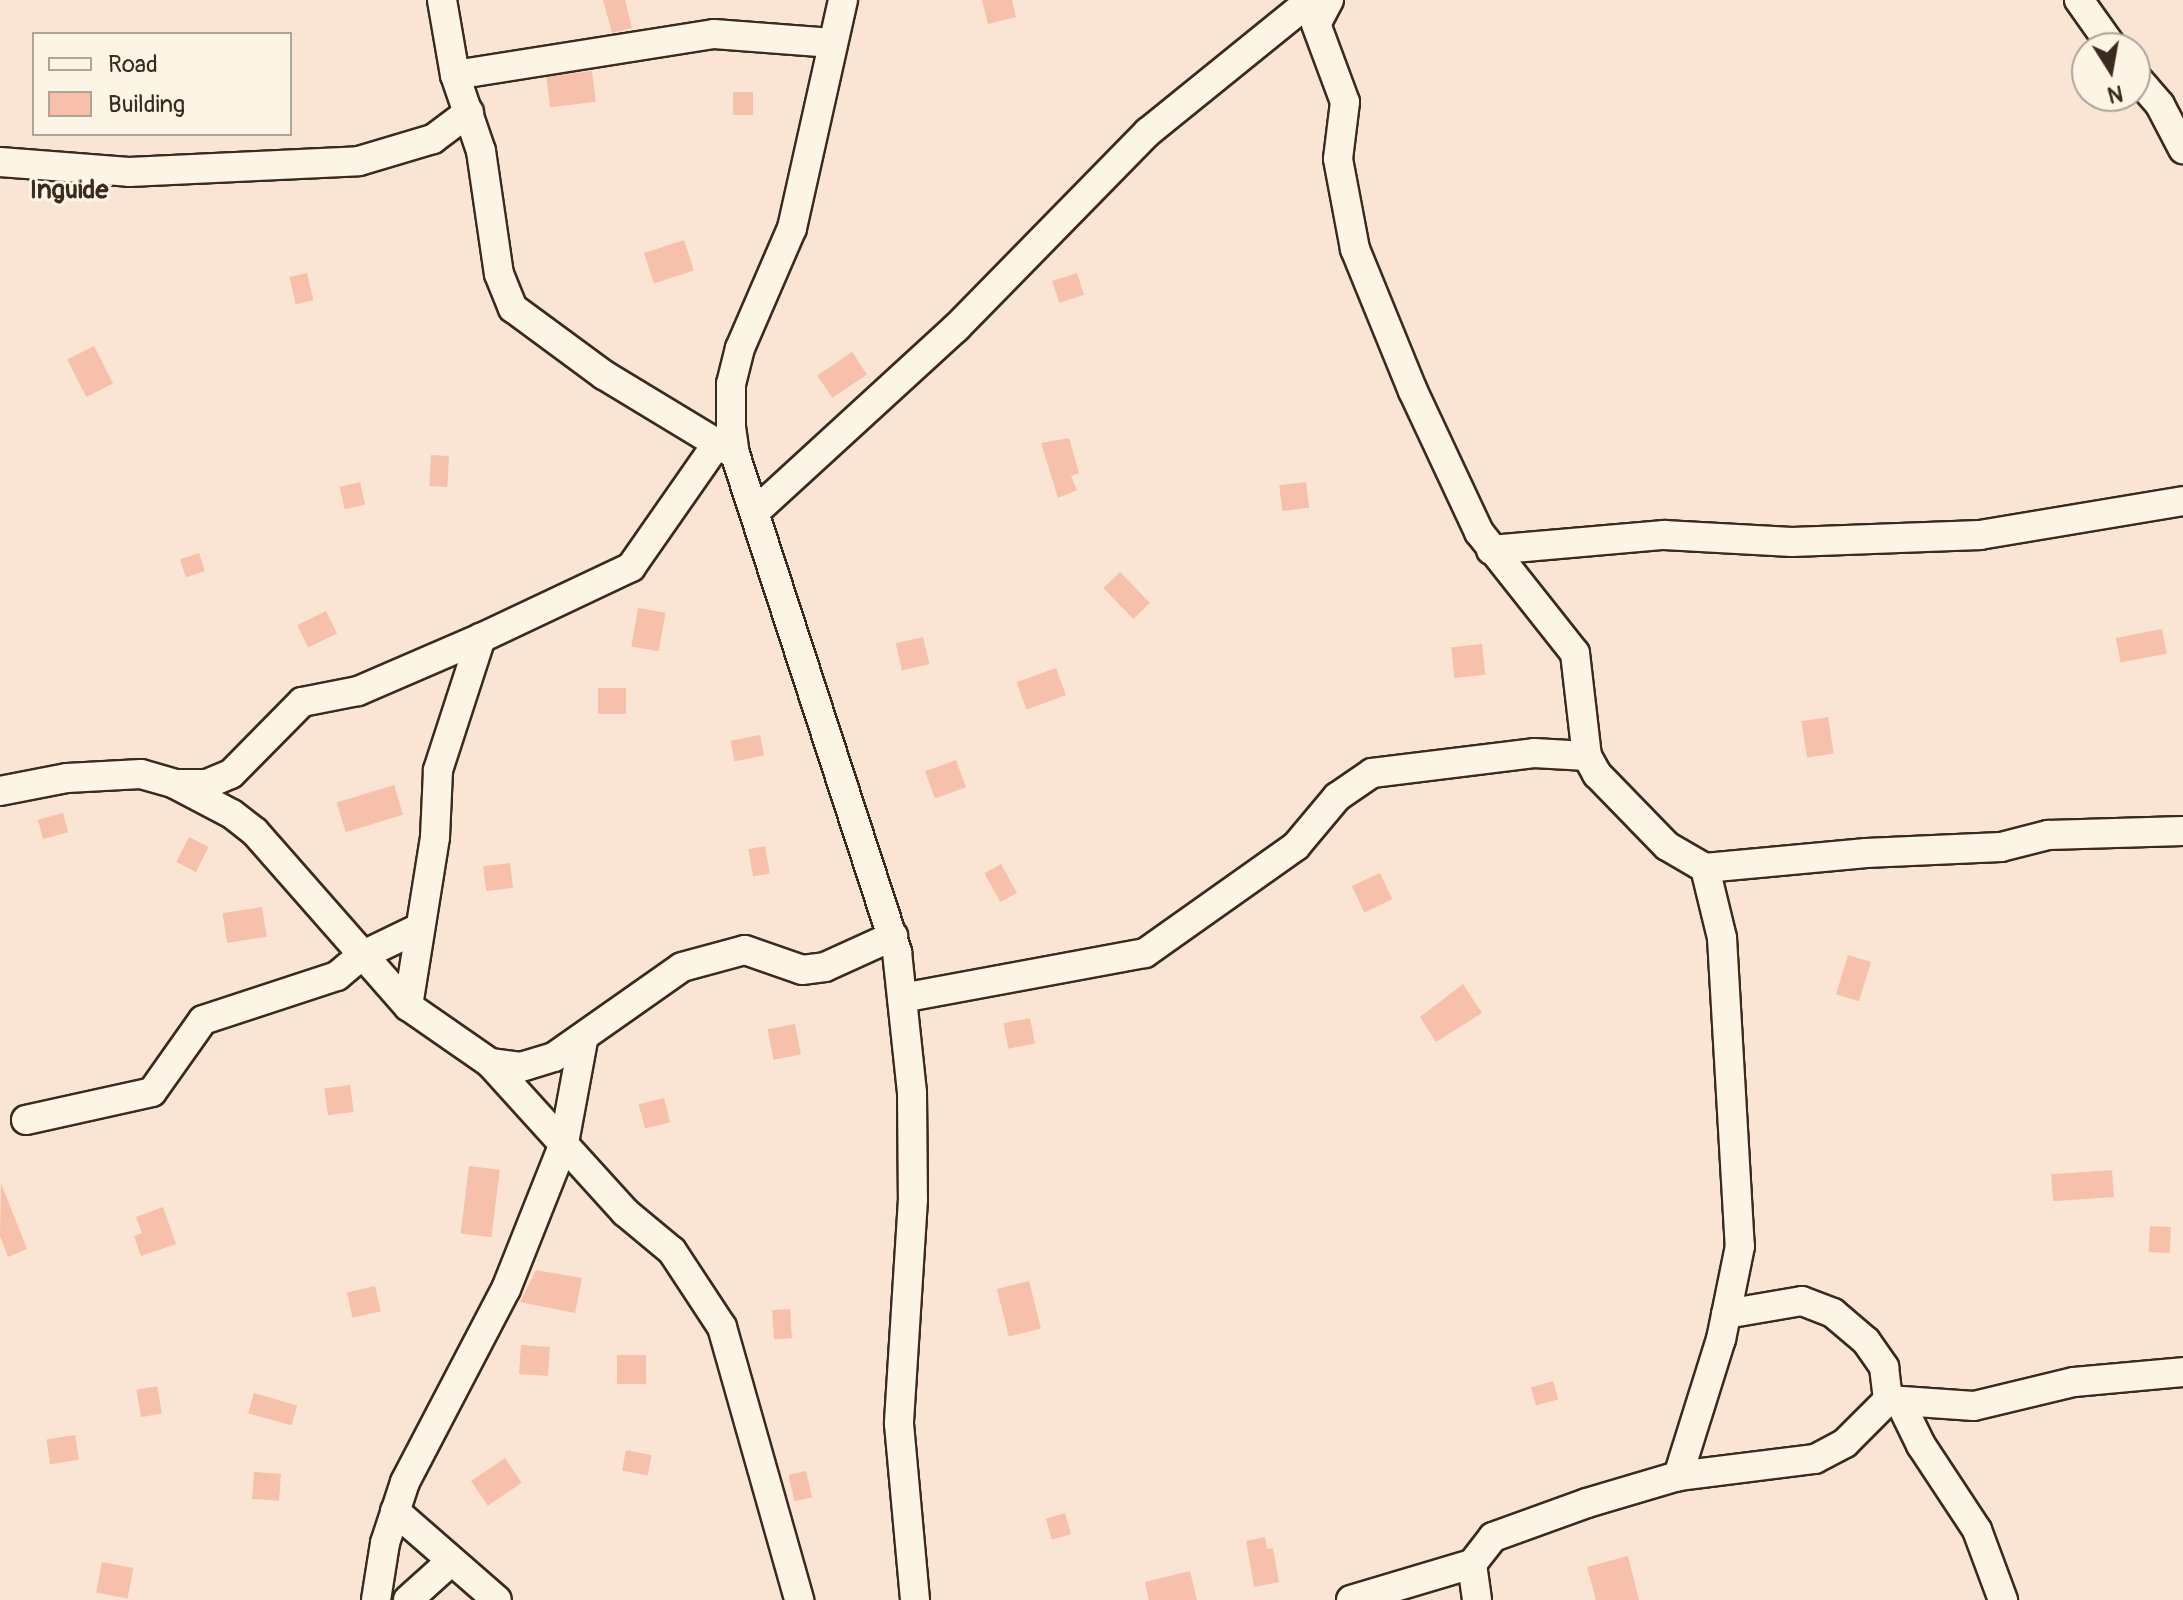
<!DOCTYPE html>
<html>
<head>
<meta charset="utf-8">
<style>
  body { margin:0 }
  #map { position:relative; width:2183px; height:1600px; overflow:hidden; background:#fae5d4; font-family:Pangolin,sans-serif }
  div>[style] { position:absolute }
  .building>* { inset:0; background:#f7c0ab; transform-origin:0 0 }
  .roads { filter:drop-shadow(2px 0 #3b2a1e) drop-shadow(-2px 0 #3b2a1e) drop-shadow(0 2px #3b2a1e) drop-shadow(0 -2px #3b2a1e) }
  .minor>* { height:28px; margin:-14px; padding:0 14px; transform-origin:14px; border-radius:14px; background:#fcf5e5 }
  span { translate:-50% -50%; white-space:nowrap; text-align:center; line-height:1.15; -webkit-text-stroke:6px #fcf5e5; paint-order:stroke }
  .neighbourhood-label { font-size:26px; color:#3b2a1e; font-weight:700 }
  .legend { position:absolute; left:32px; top:32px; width:260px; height:104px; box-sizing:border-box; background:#fcf5e5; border:2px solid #afa495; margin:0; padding:10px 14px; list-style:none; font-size:24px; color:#3b2a1e }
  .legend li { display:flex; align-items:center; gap:16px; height:40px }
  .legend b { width:40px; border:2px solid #afa495 }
  .north { position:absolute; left:2071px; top:32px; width:80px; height:80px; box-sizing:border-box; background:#fcf5e5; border:2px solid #afa495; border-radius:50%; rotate:169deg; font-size:22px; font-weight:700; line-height:32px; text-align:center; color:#3b2a1e }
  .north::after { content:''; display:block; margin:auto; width:28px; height:36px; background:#3b2a1e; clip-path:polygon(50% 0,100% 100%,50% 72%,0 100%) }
</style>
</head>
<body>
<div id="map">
  <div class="building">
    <div style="clip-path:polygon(603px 0,625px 0,632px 28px,612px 33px)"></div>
    <div style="clip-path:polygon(982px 0,1012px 0,1016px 17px,988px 24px)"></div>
    <div style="left:592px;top:71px;width:31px;height:46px;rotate:83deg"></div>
    <div style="left:733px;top:92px;width:20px;height:23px"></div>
    <div style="left:684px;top:240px;width:32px;height:42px;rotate:72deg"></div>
    <div style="left:307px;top:273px;width:28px;height:18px;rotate:77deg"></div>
    <div style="left:1077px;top:273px;width:23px;height:26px;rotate:72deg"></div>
    <div style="left:94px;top:346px;width:42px;height:30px;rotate:63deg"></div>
    <div style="left:852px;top:352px;width:27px;height:42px;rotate:56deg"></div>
    <div style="clip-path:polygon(1069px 438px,1079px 473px,1071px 476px,1077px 490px,1058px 498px,1041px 443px)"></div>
    <div style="left:431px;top:455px;width:18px;height:31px;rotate:3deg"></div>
    <div style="left:360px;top:482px;width:23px;height:21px;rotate:77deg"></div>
    <div style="left:1306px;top:482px;width:26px;height:27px;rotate:83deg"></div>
    <div style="left:199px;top:553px;width:19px;height:20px;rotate:72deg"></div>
    <div style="left:1120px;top:572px;width:43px;height:23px;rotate:46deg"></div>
    <div style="left:638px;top:608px;width:28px;height:39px;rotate:10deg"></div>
    <div style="left:326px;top:611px;width:25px;height:32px;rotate:64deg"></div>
    <div style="left:2162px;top:629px;width:25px;height:47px;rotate:79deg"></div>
    <div style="left:923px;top:637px;width:28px;height:28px;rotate:77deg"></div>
    <div style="left:1482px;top:644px;width:31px;height:31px;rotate:84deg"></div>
    <div style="left:1056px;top:668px;width:29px;height:42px;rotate:70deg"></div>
    <div style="left:598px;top:688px;width:28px;height:26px"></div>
    <div style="left:1828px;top:717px;width:37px;height:27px;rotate:81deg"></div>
    <div style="left:760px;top:735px;width:21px;height:30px;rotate:79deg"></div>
    <div style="left:956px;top:760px;width:29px;height:33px;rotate:70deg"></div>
    <div style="left:394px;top:785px;width:31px;height:60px;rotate:73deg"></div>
    <div style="left:63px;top:813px;width:20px;height:26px;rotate:75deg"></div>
    <div style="left:189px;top:837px;width:22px;height:28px;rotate:27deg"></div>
    <div style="left:765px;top:846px;width:28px;height:17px;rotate:80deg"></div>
    <div style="left:510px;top:863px;width:25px;height:27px;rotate:83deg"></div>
    <div style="left:1001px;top:864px;width:33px;height:19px;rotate:61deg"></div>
    <div style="left:1380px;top:873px;width:29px;height:31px;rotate:65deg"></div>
    <div style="left:262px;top:907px;width:30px;height:40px;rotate:81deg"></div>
    <div style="left:1848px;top:955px;width:24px;height:41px;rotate:17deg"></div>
    <div style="clip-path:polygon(1463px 984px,1482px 1013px,1436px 1042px,1420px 1017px)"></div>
    <div style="left:1030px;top:1018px;width:26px;height:27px;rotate:79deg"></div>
    <div style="left:795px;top:1024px;width:31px;height:28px;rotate:79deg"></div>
    <div style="left:350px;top:1085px;width:27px;height:26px;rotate:82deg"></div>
    <div style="left:664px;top:1098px;width:25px;height:26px;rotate:76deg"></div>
    <div style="left:469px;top:1166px;width:31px;height:68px;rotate:7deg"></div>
    <div style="left:2112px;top:1170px;width:27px;height:61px;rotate:86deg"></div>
    <div style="clip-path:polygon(1px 1183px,27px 1249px,8px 1257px,0 1236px)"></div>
    <div style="clip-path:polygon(163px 1207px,176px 1244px,141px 1256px,134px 1236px,142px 1233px,136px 1217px)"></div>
    <div style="left:2150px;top:1226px;width:21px;height:26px;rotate:3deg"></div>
    <div style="clip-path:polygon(536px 1270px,582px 1278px,575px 1313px,520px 1302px)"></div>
    <div style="left:1029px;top:1281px;width:49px;height:33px;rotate:76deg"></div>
    <div style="left:375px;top:1286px;width:26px;height:29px;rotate:77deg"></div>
    <div style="left:790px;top:1309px;width:29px;height:18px;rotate:86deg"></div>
    <div style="left:521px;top:1345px;width:29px;height:29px;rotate:4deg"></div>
    <div style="left:617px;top:1355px;width:29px;height:29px"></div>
    <div style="left:1553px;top:1381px;width:19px;height:23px;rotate:74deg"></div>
    <div style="left:157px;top:1386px;width:28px;height:21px;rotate:80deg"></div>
    <div style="left:254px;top:1393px;width:45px;height:21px;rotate:16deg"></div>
    <div style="left:75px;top:1435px;width:25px;height:29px;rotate:81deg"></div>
    <div style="left:626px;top:1450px;width:26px;height:21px;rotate:11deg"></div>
    <div style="left:505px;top:1458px;width:30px;height:41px;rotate:56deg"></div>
    <div style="left:806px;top:1471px;width:27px;height:18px;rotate:77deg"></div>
    <div style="left:254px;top:1472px;width:27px;height:27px;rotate:4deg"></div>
    <div style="left:1065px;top:1513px;width:22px;height:20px;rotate:74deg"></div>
    <div style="clip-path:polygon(1265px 1537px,1267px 1549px,1273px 1548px,1279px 1582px,1254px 1587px,1246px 1541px)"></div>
    <div style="clip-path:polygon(1628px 1556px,1639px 1600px,1596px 1600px,1587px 1567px)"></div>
    <div style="left:102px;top:1562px;width:32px;height:31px;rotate:11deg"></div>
    <div style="clip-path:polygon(1190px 1571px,1197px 1600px,1149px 1600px,1145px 1582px)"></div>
  </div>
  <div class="roads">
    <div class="minor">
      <div style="left:442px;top:0;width:76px;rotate:80.2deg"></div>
      <div style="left:455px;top:75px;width:80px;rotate:71.1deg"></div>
      <div style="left:481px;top:151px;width:124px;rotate:81.7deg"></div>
      <div style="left:499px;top:274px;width:37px;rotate:68deg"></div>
      <div style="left:513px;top:308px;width:113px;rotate:36.4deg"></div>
      <div style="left:604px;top:375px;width:151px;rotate:31.2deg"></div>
      <div style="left:843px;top:0;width:234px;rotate:102.6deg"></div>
      <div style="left:792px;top:228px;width:131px;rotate:113.4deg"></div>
      <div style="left:740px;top:348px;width:37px;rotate:104deg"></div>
      <div style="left:731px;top:384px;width:43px;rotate:90deg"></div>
      <div style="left:731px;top:427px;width:27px;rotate:82deg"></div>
      <div style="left:735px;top:454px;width:524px;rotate:71.98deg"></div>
      <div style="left:897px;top:952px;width:142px;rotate:83.9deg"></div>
      <div style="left:912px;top:1093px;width:106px;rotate:89.5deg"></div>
      <div style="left:913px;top:1199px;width:225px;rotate:93.6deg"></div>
      <div style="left:899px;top:1424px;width:177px;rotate:84.8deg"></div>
      <div style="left:1329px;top:0;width:27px;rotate:118deg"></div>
      <div style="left:1316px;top:24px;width:83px;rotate:69.6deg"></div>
      <div style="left:1345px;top:102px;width:57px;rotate:97deg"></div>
      <div style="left:1338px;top:159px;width:92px;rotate:79.3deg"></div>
      <div style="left:1355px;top:249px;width:153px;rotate:67.8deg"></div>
      <div style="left:1413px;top:391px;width:156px;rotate:64.9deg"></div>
      <div style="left:1479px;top:532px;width:154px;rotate:51.6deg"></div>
      <div style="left:1575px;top:653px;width:104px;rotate:83.4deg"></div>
      <div style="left:1587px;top:756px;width:21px;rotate:61deg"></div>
      <div style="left:1597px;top:774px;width:100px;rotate:45.8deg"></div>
      <div style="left:1667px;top:846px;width:44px;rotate:30.1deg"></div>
      <div style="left:1705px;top:868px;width:72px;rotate:76.3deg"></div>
      <div style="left:1722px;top:938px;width:309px;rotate:86.7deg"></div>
      <div style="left:1740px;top:1246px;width:95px;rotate:101.5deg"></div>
      <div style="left:1721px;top:1339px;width:144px;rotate:107.4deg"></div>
      <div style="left:2079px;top:0;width:59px;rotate:54.7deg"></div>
      <div style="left:455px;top:75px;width:262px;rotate:-9deg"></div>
      <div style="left:714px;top:34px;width:119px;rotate:4.3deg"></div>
      <div style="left:2135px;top:76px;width:38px;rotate:49deg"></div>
      <div style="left:2160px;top:105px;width:50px;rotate:62.4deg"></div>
      <div style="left:0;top:162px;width:129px;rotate:4.4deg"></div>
      <div style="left:129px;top:172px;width:230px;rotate:-2.7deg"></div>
      <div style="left:359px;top:161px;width:77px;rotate:-16.6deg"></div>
      <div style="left:433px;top:139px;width:45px;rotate:-36.9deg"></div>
      <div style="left:755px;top:512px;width:273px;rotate:-42.5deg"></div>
      <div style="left:956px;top:328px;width:274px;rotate:-45.6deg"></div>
      <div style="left:1148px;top:132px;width:210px;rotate:-39deg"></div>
      <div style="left:1491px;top:550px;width:174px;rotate:-5deg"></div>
      <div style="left:1664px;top:535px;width:128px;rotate:3.1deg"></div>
      <div style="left:1792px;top:542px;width:188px;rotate:-2.1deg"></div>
      <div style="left:1980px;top:535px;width:206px;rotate:-9.5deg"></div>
      <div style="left:175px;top:784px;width:32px"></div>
      <div style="left:207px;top:784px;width:26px;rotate:-23deg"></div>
      <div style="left:231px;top:774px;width:101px;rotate:-45.4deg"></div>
      <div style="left:302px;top:702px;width:57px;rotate:-11.1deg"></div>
      <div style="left:358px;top:691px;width:134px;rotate:-23.3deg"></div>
      <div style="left:0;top:791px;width:68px;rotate:-11deg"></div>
      <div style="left:67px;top:778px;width:74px;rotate:-3.1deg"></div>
      <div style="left:141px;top:774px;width:35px;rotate:16deg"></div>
      <div style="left:175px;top:784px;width:64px;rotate:27.8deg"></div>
      <div style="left:232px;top:814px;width:29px;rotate:38deg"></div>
      <div style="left:255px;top:832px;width:232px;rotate:48.7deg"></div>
      <div style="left:408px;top:1006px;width:100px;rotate:34.8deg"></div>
      <div style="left:490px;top:1063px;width:31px;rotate:7deg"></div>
      <div style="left:521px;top:1067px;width:34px;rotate:-17deg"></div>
      <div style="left:554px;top:1057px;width:156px;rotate:-35.1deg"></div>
      <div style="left:682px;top:967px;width:65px;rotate:-15.1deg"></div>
      <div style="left:745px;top:950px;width:60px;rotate:19.3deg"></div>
      <div style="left:802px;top:970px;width:23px;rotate:-7deg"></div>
      <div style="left:825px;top:967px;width:75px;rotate:-24.5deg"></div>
      <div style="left:1705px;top:868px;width:162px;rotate:-5.3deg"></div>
      <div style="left:1866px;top:853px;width:135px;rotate:-2.5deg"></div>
      <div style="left:2001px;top:847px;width:49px;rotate:-14.3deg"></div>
      <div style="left:2048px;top:835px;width:135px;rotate:-1.7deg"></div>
      <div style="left:902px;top:998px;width:247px;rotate:-10.5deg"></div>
      <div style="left:1145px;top:953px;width:185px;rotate:-35.3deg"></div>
      <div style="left:1296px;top:846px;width:64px;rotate:-50.1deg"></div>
      <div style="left:1337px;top:797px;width:42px;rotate:-34.4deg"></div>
      <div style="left:1372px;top:773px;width:163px;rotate:-7deg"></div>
      <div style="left:1534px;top:753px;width:53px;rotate:3.2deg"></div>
      <div style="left:408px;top:1006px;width:171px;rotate:-80.9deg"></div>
      <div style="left:435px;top:837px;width:67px;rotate:-87.4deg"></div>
      <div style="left:438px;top:770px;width:139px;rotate:-72deg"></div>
      <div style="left:481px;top:638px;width:166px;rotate:-25.3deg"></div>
      <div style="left:631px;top:567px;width:149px;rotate:-55.1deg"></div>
      <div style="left:490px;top:1063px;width:201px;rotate:47.8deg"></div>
      <div style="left:625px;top:1212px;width:61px;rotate:39.7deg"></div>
      <div style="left:672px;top:1251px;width:91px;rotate:56.7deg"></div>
      <div style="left:722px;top:1327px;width:284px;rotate:74.2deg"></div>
      <div style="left:26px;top:1120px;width:129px;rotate:-12.5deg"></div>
      <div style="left:152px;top:1092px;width:88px;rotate:-54.7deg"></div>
      <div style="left:203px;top:1020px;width:141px;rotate:-18.2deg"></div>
      <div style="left:337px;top:976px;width:31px;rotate:-40deg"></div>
      <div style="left:361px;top:956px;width:62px;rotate:-25.7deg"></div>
      <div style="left:1726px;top:1314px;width:77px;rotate:-9.7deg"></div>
      <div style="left:1802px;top:1301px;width:33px;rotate:21deg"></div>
      <div style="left:1833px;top:1313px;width:43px;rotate:40.3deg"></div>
      <div style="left:1866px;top:1341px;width:32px;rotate:55deg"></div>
      <div style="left:1884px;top:1367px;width:33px;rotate:83deg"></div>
      <div style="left:1901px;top:1404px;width:46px;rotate:64deg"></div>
      <div style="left:1921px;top:1445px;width:102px;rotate:56.6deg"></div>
      <div style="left:1977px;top:1530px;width:75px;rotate:69.6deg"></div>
      <div style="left:395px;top:1511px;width:135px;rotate:41.1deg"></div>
      <div style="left:1472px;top:1564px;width:36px;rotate:82deg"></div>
      <div style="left:376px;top:1600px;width:58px;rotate:-81deg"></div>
      <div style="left:385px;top:1543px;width:64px;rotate:-71.8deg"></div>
      <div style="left:405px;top:1482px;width:218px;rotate:-62.4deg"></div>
      <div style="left:506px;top:1289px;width:157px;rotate:-68.3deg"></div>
      <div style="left:564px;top:1143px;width:105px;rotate:-79.5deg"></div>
      <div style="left:408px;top:1600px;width:57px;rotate:-42.1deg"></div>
      <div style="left:1351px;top:1600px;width:126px;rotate:-16.6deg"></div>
      <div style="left:1472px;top:1564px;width:34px;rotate:-52deg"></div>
      <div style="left:1493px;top:1537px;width:100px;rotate:-19.9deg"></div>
      <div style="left:1587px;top:1503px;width:95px;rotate:-16.5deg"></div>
      <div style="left:1678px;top:1476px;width:138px;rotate:-7.1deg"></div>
      <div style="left:1815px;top:1459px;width:34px;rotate:-28deg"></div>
      <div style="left:1845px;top:1443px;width:61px;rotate:-45deg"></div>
      <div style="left:1888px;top:1400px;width:86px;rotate:4deg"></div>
      <div style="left:1974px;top:1406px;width:103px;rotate:-13.5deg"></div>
      <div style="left:2074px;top:1382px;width:109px;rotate:-5.2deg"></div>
    </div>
  </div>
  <div class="neighbourhood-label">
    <span style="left:69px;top:191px">Inguide</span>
  </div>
  <ul class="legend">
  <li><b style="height:10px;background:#fcf5e5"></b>Road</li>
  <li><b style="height:22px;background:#f7c0ab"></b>Building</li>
  </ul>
  <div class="north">N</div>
</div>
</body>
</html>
